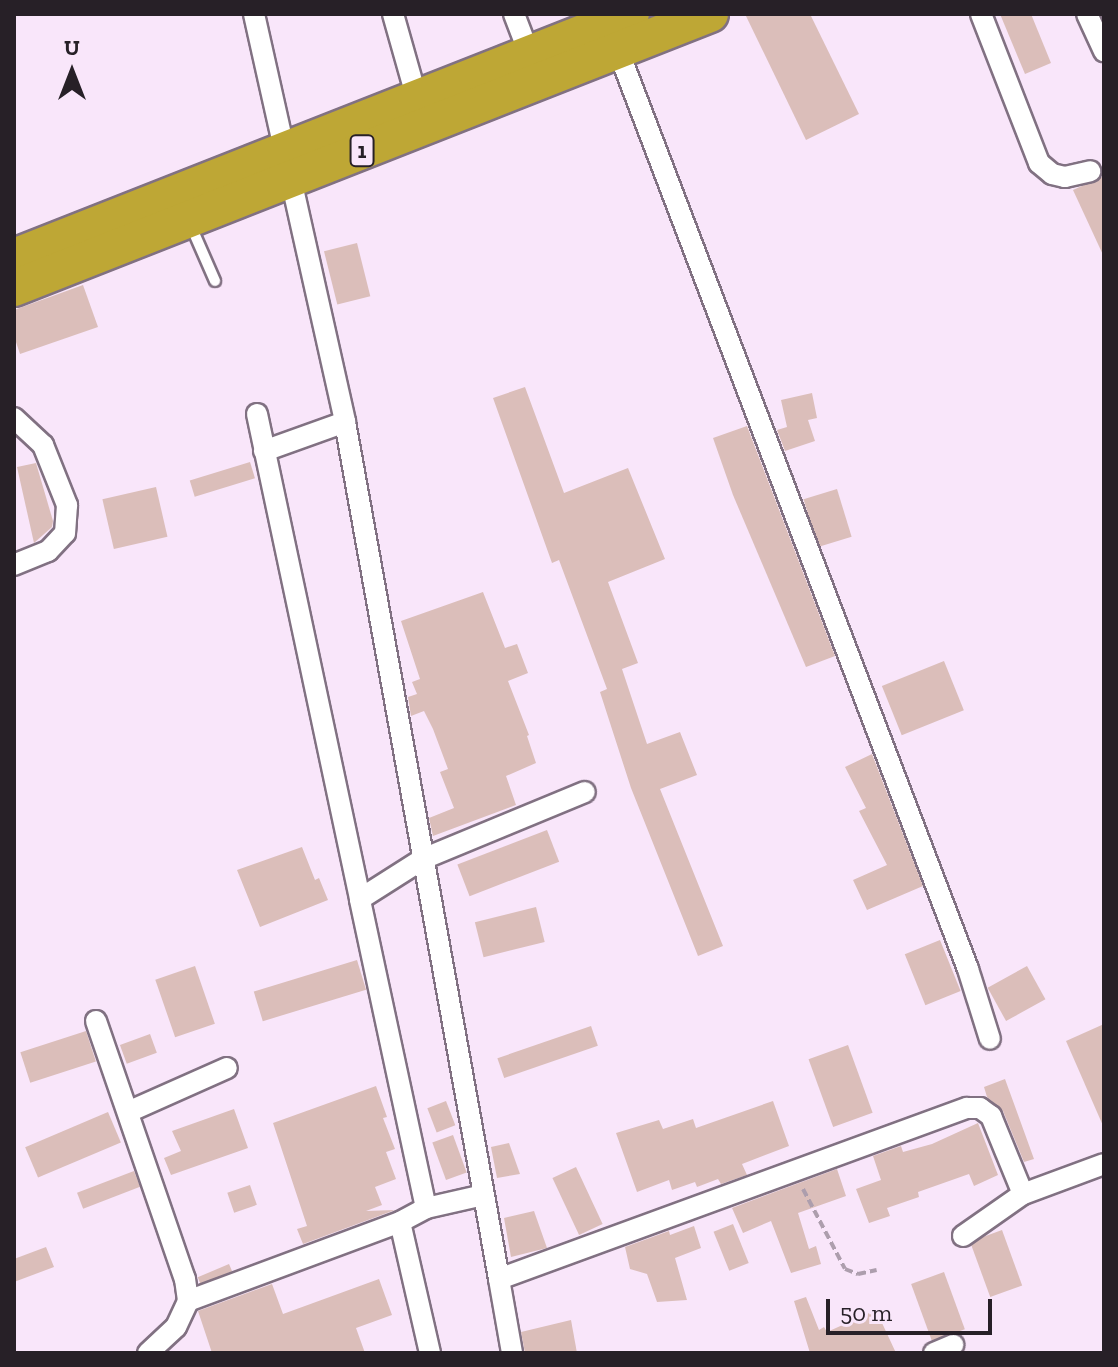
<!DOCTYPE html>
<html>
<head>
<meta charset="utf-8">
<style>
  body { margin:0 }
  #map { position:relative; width:1118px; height:1367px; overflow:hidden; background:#f9e6fa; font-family:"Zilla Slab",serif }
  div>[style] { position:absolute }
  .building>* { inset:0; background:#dbbeba; transform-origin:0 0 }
  .path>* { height:4px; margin-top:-2px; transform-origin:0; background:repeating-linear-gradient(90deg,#ad9ead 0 8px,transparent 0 12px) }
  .roads { filter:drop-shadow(2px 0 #817182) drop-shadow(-2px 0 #817182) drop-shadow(0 2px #817182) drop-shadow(0 -2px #817182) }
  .lane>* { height:10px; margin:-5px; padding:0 5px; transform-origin:5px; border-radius:5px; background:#fff }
  .street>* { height:20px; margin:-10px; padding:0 10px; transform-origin:10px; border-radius:10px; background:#fff }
  .highway>* { height:36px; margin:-18px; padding:0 18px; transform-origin:18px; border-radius:18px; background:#bea735 }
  span { translate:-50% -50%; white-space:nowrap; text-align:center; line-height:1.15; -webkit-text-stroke:7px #f9e6fa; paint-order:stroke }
  .shield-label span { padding:2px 6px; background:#f9e6fa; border:2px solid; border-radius:6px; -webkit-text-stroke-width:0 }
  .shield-label { font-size:22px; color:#272027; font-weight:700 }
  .frame { position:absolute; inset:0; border:16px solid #272027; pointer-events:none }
  .north { position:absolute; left:32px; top:32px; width:80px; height:80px; -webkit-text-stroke:6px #f9e6fa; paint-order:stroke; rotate:0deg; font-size:22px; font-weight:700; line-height:32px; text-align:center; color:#272027 }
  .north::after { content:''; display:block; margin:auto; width:28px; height:36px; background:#272027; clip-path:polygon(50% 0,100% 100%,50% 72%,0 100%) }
  .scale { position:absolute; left:826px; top:1299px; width:166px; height:36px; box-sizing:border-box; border:4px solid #272027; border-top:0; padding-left:10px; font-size:24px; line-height:28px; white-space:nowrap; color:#272027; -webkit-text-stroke:6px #f9e6fa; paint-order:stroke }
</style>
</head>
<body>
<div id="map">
  <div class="building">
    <div style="clip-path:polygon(745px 14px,810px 14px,859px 114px,806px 140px)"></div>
    <div style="clip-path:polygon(1000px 14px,1031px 14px,1051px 63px,1025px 74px)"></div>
    <div style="clip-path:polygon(1104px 176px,1104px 257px,1073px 190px)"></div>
    <div style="left:357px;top:243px;width:55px;height:34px;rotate:76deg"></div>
    <div style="clip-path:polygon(83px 285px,98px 327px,20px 354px,14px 336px,14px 310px)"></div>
    <div style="clip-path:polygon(525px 387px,564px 493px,628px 468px,665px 559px,608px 582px,638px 663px,622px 669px,647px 744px,680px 732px,697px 775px,660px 789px,723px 946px,698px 956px,631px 788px,600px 692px,607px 689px,559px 560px,552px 563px,493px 398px)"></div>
    <div style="clip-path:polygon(812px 393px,817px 418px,808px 420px,815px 441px,785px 451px,777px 430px,787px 427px,781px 400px)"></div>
    <div style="clip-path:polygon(747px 426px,835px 656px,806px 667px,733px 495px,713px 438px)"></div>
    <div style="left:250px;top:462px;width:17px;height:63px;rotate:73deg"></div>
    <div style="clip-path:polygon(36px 463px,53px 521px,52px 527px,34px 543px,17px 467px)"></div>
    <div style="left:156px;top:487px;width:51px;height:55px;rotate:77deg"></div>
    <div style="left:837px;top:489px;width:50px;height:35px;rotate:73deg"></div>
    <div style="clip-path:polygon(483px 592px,505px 648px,517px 644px,528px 673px,508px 681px,529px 735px,527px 736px,536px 763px,506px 776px,516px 805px,433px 836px,429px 818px,454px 808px,440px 772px,448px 769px,433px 729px,424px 711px,411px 716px,408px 697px,417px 694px,412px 682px,420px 679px,401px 621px)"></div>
    <div style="left:944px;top:661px;width:53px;height:67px;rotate:68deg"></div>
    <div style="clip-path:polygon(872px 754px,923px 886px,867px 910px,853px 880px,887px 865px,859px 811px,866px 808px,845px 767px)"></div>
    <div style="left:547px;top:830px;width:34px;height:96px;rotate:69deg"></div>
    <div style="clip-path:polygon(302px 847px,315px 880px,319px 878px,328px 900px,260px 927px,237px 870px)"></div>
    <div style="left:536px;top:907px;width:36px;height:63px;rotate:76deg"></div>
    <div style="left:940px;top:940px;width:55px;height:38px;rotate:68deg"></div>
    <div style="left:357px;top:960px;width:31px;height:108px;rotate:73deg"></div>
    <div style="left:195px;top:966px;width:61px;height:42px;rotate:71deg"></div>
    <div style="left:1027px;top:966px;width:38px;height:45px;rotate:61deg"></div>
    <div style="clip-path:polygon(1104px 1024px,1104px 1128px,1066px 1041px)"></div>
    <div style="left:591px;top:1026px;width:21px;height:99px;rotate:71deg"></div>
    <div style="left:86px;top:1031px;width:32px;height:69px;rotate:72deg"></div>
    <div style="left:150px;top:1034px;width:20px;height:32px;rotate:70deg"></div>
    <div style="left:848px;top:1045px;width:72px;height:42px;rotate:70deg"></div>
    <div style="clip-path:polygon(1005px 1079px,1034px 1159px,1024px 1162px,1003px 1111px,987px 1097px,984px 1087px)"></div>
    <div style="clip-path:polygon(376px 1086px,387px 1117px,383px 1118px,395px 1149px,386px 1152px,396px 1179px,375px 1187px,382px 1205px,366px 1211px,395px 1210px,303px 1244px,297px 1229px,307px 1226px,273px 1123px)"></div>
    <div style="left:446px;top:1101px;width:26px;height:20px;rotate:69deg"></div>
    <div style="clip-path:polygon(773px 1101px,789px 1146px,742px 1164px,747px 1175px,721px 1184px,718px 1179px,697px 1187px,695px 1182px,672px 1190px,669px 1180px,637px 1192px,616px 1133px,659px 1120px,663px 1129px,693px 1119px,696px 1128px)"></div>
    <div style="clip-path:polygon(234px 1109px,248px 1148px,171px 1175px,164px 1158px,181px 1151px,172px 1131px)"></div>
    <div style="left:108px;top:1112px;width:33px;height:90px;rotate:67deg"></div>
    <div style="clip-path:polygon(978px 1123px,998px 1175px,974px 1186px,969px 1174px,918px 1192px,919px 1197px,887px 1208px,890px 1216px,869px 1223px,856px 1189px,881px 1180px,873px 1156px,901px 1146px,903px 1152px,932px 1144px)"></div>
    <div style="left:453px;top:1135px;width:40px;height:22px;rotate:70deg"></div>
    <div style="clip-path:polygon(509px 1143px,520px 1174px,497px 1178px,491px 1147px)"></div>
    <div style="left:576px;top:1167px;width:63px;height:26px;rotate:65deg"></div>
    <div style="clip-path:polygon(837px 1169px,846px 1196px,798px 1213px,809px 1249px,816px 1246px,821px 1264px,791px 1273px,771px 1221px,743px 1233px,732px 1208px)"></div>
    <div style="left:134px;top:1171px;width:17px;height:61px;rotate:69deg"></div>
    <div style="left:250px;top:1185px;width:21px;height:24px;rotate:71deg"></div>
    <div style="clip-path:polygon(534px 1211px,547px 1248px,511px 1257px,504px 1218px)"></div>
    <div style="left:733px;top:1224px;width:42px;height:21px;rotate:68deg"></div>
    <div style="clip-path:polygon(694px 1226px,701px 1248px,675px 1258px,687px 1300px,657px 1302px,647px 1274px,630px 1269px,625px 1247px,669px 1231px,670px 1235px)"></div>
    <div style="left:1002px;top:1230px;width:59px;height:34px;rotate:70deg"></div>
    <div style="clip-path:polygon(46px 1247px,54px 1267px,14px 1282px,14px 1259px)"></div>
    <div style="left:229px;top:1264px;width:8px;height:34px;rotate:67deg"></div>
    <div style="left:944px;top:1272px;width:61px;height:35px;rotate:70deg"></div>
    <div style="clip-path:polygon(379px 1279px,392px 1315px,356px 1328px,365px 1353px,212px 1353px,198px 1311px,272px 1284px,283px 1314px)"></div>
    <div style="clip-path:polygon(806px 1297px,819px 1330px,824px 1327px,827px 1332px,876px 1310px,896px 1353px,810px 1353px,794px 1301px)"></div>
    <div style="clip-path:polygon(571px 1320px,577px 1353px,525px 1353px,521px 1332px)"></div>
  </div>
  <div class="path">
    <div style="left:803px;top:1189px;width:90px;rotate:62.3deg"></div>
    <div style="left:845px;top:1269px;width:14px;rotate:21deg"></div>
    <div style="left:858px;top:1274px;width:19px;rotate:-12deg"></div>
  </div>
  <div class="roads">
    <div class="lane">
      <div style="left:191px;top:226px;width:60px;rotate:66.4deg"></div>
    </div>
    <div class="street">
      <div style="left:254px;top:14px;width:418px;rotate:77.4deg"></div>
      <div style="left:345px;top:422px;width:871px;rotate:79.81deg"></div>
      <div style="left:499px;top:1279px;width:498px;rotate:-20.1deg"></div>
      <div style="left:967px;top:1108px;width:13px"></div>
      <div style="left:980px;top:1108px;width:14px;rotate:36deg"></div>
      <div style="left:991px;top:1116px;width:84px;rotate:67.7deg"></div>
      <div style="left:1023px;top:1194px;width:86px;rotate:-20.3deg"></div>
      <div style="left:393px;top:14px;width:88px;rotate:74.2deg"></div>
      <div style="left:514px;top:14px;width:45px;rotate:69.1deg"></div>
      <div style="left:981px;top:14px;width:160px;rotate:68.7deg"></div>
      <div style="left:1039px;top:163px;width:17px;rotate:40deg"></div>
      <div style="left:1052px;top:174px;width:13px;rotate:13deg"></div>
      <div style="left:1065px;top:177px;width:26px;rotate:-13deg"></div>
      <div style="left:1087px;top:14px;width:41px;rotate:65.3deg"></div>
      <div style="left:618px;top:50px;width:983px;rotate:69.15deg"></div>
      <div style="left:968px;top:969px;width:73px;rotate:72.6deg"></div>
      <div style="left:257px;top:414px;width:496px;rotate:78deg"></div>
      <div style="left:14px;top:418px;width:40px;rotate:43deg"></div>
      <div style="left:43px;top:445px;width:65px;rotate:68.2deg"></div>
      <div style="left:67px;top:505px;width:28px;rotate:94deg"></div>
      <div style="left:65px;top:533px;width:25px;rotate:133deg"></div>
      <div style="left:48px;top:551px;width:37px;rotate:158deg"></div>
      <div style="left:264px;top:451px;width:86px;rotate:-19.7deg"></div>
      <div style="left:96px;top:1021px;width:273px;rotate:71deg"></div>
      <div style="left:185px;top:1279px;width:22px;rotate:82deg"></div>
      <div style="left:188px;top:1301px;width:226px;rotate:-20.4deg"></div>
      <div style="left:128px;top:1112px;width:108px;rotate:-24deg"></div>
      <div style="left:426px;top:1208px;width:58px;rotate:-12.8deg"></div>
      <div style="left:963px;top:1236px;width:73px;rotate:-35deg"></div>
      <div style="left:499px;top:1279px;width:75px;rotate:80deg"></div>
      <div style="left:148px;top:1353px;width:38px;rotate:-43deg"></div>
      <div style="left:176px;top:1327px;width:29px;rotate:-65deg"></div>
      <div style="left:430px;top:1353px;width:134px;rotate:-102.9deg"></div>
      <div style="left:400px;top:1222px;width:30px;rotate:-28deg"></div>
      <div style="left:426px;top:1208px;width:316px;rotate:-102.1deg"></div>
      <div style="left:360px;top:899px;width:75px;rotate:-32.4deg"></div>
      <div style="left:423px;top:859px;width:175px;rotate:-22.5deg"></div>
      <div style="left:934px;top:1353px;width:21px;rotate:-23deg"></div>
    </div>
    <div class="highway">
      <div style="left:14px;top:257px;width:663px;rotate:-21.5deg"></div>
      <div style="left:14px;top:288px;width:748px;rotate:-21.49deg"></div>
    </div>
  </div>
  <div class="shield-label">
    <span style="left:362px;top:151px">1</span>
  </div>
  <div class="frame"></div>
  <div class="north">U</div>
  <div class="scale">50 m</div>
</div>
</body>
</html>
